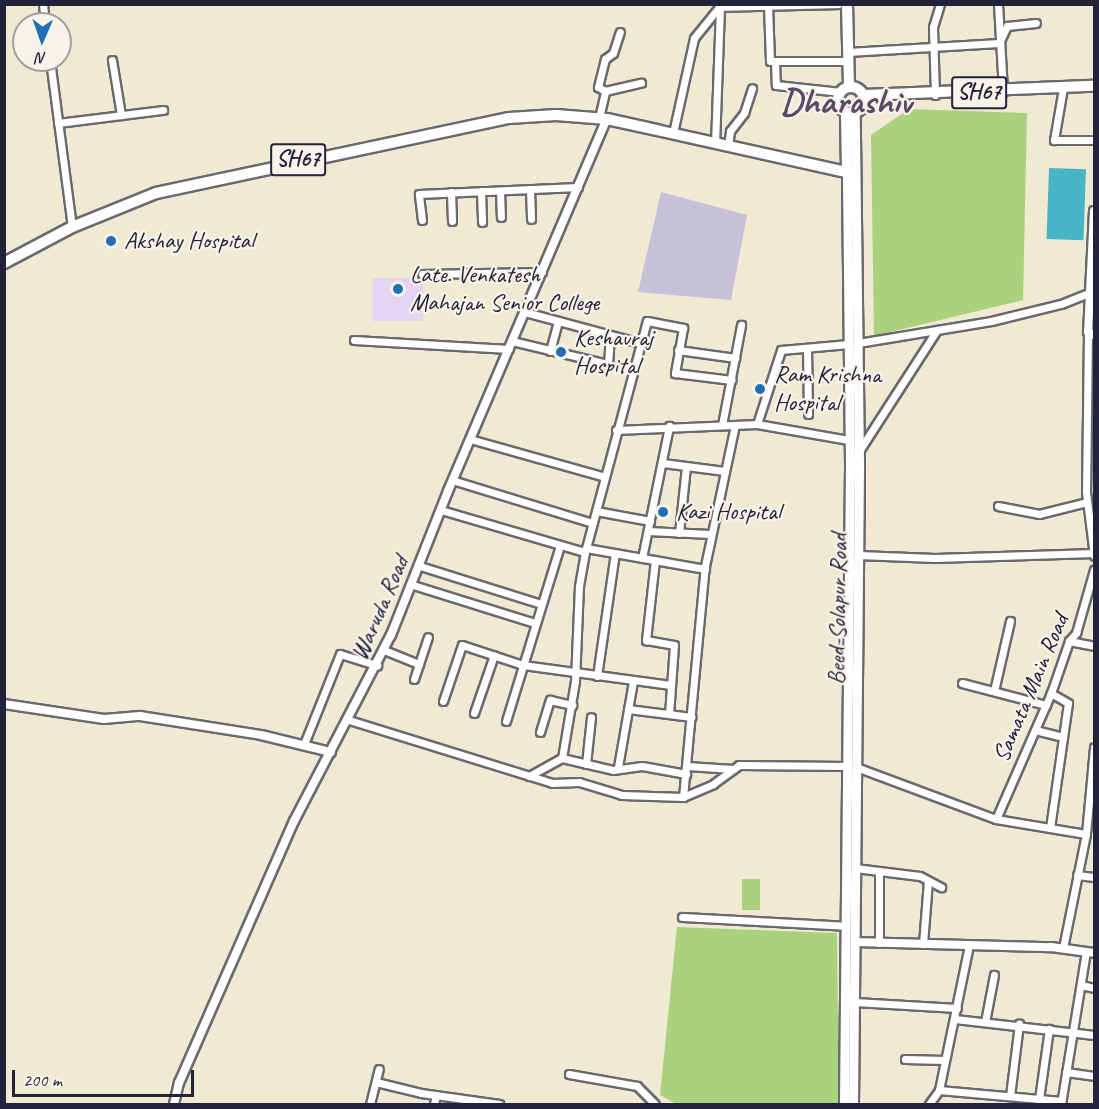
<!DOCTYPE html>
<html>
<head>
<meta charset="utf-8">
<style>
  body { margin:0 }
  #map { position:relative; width:1099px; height:1109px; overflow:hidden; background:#f0ead3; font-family:Caveat,sans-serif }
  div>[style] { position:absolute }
  .built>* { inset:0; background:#e4d3f1; transform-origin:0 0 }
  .industrial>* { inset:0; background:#c6c0d9 }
  .green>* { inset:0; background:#aad17b; transform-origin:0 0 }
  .water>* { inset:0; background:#4ab4c7; transform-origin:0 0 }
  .roads { filter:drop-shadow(2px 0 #6a6870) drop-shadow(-2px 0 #6a6870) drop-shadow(0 2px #6a6870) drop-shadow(0 -2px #6a6870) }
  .minor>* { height:7px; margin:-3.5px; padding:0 3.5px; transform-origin:3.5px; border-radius:3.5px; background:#fff }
  .tertiary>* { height:8px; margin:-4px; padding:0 4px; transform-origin:4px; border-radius:4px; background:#fff }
  .secondary>* { height:9px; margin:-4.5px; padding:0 4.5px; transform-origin:4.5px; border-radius:4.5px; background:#fff }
  .primary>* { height:10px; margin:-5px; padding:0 5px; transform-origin:5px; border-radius:5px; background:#fff }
  .primary>.ring { margin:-5px; padding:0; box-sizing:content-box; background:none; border:10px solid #fff; border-radius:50% }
  .dots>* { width:16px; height:16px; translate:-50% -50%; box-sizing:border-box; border:3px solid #f7f3e8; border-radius:50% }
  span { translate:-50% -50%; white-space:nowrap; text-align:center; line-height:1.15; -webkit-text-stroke:4.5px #f7f3e8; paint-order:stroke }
  .shield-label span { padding:2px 4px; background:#f7f3e8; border:2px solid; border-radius:4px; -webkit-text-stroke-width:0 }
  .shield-label { font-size:22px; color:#22223b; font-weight:700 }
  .poi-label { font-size:24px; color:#22223b }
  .left { translate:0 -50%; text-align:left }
  .street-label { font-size:24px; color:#22223b }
  .town-label { font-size:36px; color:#5a4a6a; font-weight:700 }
  .frame { position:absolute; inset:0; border:6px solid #22223b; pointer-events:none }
  .north { position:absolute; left:12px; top:12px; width:60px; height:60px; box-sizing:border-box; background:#f7f3e8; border:2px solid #a29fa3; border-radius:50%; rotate:182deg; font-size:16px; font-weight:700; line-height:24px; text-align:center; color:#22223b }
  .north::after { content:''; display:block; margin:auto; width:21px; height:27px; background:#1f6fb2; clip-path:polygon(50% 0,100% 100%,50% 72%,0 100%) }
  .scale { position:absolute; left:12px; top:1070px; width:182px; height:27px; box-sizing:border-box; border:3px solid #22223b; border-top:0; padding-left:8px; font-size:18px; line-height:21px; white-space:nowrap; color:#22223b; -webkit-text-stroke:4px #f7f3e8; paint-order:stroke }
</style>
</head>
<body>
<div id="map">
  <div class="built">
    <div style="left:373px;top:278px;width:50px;height:43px"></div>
  </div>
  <div class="industrial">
    <div style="clip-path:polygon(661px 192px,747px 215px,731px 300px,638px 292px)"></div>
  </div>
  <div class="green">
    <div style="clip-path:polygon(909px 109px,1027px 113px,1023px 300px,874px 336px,871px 135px)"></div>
    <div style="left:742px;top:879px;width:18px;height:31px"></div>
    <div style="clip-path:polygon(677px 927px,837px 933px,839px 1104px,676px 1104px,660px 1095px)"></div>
  </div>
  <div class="water">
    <div style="left:1049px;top:168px;width:37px;height:71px;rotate:2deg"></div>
  </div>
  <div class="roads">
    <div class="minor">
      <div style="left:43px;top:4px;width:20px;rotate:84deg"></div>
      <div style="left:998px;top:4px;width:88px;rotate:86.7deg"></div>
      <div style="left:768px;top:6px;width:55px;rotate:87.9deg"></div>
      <div style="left:770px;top:61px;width:78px"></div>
      <div style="left:848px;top:52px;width:151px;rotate:-3.4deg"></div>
      <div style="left:999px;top:43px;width:19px;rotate:-65deg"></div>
      <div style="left:1007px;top:26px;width:29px;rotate:-6deg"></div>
      <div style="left:50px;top:60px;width:168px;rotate:82.5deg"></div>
      <div style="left:112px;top:60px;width:56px;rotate:80.7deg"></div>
      <div style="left:775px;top:61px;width:24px;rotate:88deg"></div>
      <div style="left:776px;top:85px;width:65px;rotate:6.1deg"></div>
      <div style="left:1063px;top:88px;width:53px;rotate:99.8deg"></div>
      <div style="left:1054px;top:140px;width:40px"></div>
      <div style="left:605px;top:91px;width:8px;rotate:-150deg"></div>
      <div style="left:598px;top:87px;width:29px;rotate:-76deg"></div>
      <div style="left:605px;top:59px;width:10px;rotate:-37deg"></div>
      <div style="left:613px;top:53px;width:22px;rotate:-72deg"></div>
      <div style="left:935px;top:95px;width:68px;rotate:-91.7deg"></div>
      <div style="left:933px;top:27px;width:24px;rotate:-73deg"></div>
      <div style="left:599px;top:118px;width:28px;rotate:-77deg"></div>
      <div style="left:605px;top:91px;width:37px;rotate:-13deg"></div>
      <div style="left:58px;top:123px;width:106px;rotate:-7.1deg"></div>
      <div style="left:673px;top:133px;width:97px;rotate:-77.5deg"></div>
      <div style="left:694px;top:38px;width:40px;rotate:-51deg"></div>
      <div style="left:719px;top:7px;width:119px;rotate:-1.4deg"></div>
      <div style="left:715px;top:144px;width:139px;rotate:-87.9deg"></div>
      <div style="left:728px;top:146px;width:15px;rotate:-82deg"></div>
      <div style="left:730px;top:131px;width:23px;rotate:-52deg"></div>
      <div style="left:744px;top:113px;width:26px;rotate:-72deg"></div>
      <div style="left:530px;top:189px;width:30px;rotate:88deg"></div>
      <div style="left:481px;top:191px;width:31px;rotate:88deg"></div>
      <div style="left:500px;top:191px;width:26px;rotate:88deg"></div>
      <div style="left:451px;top:192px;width:29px;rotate:88deg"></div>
      <div style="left:422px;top:220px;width:26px;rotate:-97deg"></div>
      <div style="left:419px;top:194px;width:159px;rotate:-2.5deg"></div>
      <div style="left:422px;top:274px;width:120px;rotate:-1deg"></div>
      <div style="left:525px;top:312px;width:120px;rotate:15deg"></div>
      <div style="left:1088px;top:332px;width:160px;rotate:90.7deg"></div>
      <div style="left:1086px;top:492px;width:64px;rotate:82.8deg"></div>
      <div style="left:354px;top:340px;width:155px;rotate:3.3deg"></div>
      <div style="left:512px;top:341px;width:99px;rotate:13.5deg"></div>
      <div style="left:608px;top:364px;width:28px;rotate:-86deg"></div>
      <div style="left:858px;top:343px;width:135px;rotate:-9.4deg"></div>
      <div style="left:991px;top:321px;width:72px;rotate:-13.7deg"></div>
      <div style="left:1061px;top:304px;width:31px;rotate:-22deg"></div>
      <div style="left:807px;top:348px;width:66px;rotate:89.1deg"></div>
      <div style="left:678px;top:350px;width:58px;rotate:8deg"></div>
      <div style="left:550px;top:351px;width:31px;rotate:-75deg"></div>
      <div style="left:757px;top:424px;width:78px;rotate:-72deg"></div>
      <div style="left:781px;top:350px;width:68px;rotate:-5deg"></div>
      <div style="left:722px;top:425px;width:102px;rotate:-79.2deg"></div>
      <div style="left:616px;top:430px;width:141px;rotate:-2.4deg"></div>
      <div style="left:757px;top:424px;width:93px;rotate:9.9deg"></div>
      <div style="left:470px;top:439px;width:140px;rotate:15.7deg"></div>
      <div style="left:859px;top:451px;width:144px;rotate:-57.2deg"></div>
      <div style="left:663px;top:463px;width:62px;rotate:7.5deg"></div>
      <div style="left:452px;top:480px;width:147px;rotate:17deg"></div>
      <div style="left:998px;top:506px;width:42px;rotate:11deg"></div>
      <div style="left:1039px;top:514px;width:49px;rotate:-14deg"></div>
      <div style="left:441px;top:510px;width:150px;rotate:16.3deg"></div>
      <div style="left:596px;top:511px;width:55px;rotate:10.5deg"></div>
      <div style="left:648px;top:531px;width:62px;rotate:2.8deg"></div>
      <div style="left:679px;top:533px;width:67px;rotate:-84deg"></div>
      <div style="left:586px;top:548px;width:121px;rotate:10deg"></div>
      <div style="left:858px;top:555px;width:77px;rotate:2.2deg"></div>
      <div style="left:935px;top:558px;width:159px;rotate:-1.8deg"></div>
      <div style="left:642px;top:558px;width:135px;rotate:-78.4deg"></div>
      <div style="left:655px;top:560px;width:81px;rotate:96.4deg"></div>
      <div style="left:646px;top:640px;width:28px;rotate:10deg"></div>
      <div style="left:674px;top:645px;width:69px;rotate:94.1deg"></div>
      <div style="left:420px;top:566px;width:127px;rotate:17.4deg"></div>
      <div style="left:413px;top:585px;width:128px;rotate:17.3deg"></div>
      <div style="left:1069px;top:641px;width:25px;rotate:11deg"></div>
      <div style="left:384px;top:650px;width:38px;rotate:22deg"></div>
      <div style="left:597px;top:676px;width:124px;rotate:-81.7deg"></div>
      <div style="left:414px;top:679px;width:44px;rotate:-71.6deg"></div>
      <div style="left:962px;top:683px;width:87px;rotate:14.7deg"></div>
      <div style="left:994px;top:691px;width:72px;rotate:-77.1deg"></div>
      <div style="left:443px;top:701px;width:59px;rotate:-71.3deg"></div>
      <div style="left:462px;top:645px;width:64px;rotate:18.2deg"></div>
      <div style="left:523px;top:665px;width:149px;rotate:7.7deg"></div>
      <div style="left:628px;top:709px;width:64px;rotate:7.1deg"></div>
      <div style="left:474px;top:713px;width:61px;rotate:-71deg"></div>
      <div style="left:349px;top:720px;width:213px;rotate:17.2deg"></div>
      <div style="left:552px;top:783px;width:27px;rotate:-2deg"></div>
      <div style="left:579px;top:782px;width:45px;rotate:16.8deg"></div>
      <div style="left:622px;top:795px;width:61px;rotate:1.9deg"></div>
      <div style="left:683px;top:797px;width:33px;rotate:-23deg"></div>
      <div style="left:713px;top:784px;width:32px;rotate:-36deg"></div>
      <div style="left:739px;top:765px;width:108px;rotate:0.5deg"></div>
      <div style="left:506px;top:721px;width:184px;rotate:-72.9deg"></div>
      <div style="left:1035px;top:730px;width:29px;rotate:14deg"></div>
      <div style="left:540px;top:732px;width:34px;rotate:-73deg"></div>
      <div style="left:550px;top:700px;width:23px;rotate:13deg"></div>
      <div style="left:304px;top:744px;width:97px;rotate:-68.2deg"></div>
      <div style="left:340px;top:654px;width:39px;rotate:17deg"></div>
      <div style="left:562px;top:758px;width:78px;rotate:-80.4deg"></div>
      <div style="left:575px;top:681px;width:95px;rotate:-87.6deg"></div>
      <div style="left:579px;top:586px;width:35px;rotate:-80deg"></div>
      <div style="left:585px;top:552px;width:239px;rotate:-75deg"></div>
      <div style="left:647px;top:321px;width:37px;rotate:11deg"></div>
      <div style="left:683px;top:328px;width:46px;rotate:100.1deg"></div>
      <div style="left:675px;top:373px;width:57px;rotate:7deg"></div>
      <div style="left:586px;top:764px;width:47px;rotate:-83.9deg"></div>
      <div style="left:687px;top:766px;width:46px;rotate:3.7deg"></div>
      <div style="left:618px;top:767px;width:87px;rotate:-80.1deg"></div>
      <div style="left:856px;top:767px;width:149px;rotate:20.4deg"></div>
      <div style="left:996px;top:819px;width:91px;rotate:9.5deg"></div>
      <div style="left:1086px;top:834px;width:87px;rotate:-84.7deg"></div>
      <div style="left:529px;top:776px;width:38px;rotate:-29deg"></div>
      <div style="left:562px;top:758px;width:52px;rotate:13.2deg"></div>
      <div style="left:613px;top:770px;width:29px;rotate:-8deg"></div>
      <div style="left:642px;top:766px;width:45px;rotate:10.3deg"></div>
      <div style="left:683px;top:797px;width:232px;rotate:-84.6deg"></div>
      <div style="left:705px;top:566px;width:144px;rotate:-78deg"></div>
      <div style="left:996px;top:819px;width:137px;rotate:-66.4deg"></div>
      <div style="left:1051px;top:693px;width:55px;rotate:-70.9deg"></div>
      <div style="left:1069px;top:641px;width:11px;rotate:-49deg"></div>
      <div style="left:1076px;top:633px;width:66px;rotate:-74.1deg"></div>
      <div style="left:1050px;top:828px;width:126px;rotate:-81.8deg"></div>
      <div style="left:1068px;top:703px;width:20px;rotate:-150deg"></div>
      <div style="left:855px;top:868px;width:65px;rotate:7deg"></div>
      <div style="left:920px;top:876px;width:24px;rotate:28deg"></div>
      <div style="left:1077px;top:875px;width:17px;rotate:7deg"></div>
      <div style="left:682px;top:917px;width:164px;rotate:3.1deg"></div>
      <div style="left:879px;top:943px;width:72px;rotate:-90deg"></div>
      <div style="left:923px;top:944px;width:63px;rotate:-85.5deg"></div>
      <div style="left:1063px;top:948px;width:116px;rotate:-78.6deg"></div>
      <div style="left:1081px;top:985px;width:13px;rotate:13deg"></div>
      <div style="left:855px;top:1002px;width:102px;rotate:3.4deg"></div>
      <div style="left:955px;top:1019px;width:140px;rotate:6.6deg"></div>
      <div style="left:985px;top:1022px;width:48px;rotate:-79.2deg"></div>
      <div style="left:905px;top:1059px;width:40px;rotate:1.4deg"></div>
      <div style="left:1066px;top:1072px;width:28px;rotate:8deg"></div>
      <div style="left:569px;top:1074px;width:69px;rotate:10deg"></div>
      <div style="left:637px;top:1086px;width:25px;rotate:45deg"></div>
      <div style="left:376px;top:1082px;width:46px;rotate:13.7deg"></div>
      <div style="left:421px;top:1093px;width:79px;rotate:8deg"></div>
      <div style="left:939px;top:1090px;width:123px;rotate:5.1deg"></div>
      <div style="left:1010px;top:1096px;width:73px;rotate:-82.9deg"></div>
      <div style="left:1039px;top:1099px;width:71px;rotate:-81.9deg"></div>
      <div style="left:370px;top:1104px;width:36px;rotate:-76deg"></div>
      <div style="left:434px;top:1104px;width:9px;rotate:-77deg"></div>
      <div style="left:929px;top:1104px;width:17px;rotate:-54deg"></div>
      <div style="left:939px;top:1090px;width:148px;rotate:-78.3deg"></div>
      <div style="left:1061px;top:1104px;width:154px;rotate:-80.7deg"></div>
    </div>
    <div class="tertiary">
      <div style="left:1094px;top:211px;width:121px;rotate:92.8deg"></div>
      <div style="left:1088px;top:332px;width:7px;rotate:27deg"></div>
      <div style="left:4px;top:704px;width:101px;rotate:8.5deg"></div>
      <div style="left:104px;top:719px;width:36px;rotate:-5deg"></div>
      <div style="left:140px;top:716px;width:122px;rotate:8.9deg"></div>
      <div style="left:261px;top:735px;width:72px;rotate:13.7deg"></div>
      <div style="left:855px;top:942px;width:196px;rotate:1.5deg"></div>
      <div style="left:1051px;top:947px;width:43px;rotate:7.9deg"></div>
      <div style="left:174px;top:1104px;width:22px;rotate:-77deg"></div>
      <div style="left:179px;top:1083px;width:286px;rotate:-66.3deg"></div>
      <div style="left:294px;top:821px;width:210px;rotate:-62.5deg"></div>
      <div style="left:391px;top:635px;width:155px;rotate:-68.4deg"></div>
      <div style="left:448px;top:491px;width:405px;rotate:-66.9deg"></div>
    </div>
    <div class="secondary">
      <div style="left:844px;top:1104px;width:641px;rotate:-89.46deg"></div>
      <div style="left:850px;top:463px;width:291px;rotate:-90.6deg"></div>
      <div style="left:853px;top:1104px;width:641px;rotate:-89.46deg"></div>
      <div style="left:859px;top:463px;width:350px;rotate:-90.7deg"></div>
    </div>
    <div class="primary">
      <div style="left:847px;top:4px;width:83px;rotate:88.6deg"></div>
      <div class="ring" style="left:838px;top:87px;width:16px;height:16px"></div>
      <div style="left:864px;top:95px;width:229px;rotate:-2.3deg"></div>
      <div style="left:4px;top:263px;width:77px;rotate:-27.9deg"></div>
      <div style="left:72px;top:227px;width:91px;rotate:-22deg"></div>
      <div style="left:156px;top:193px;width:361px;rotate:-12deg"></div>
      <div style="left:509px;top:118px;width:47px;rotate:-3.7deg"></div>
      <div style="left:556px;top:115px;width:51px;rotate:4.5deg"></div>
      <div style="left:607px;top:119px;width:246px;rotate:12.5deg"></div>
      <div style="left:847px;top:172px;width:59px;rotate:-91deg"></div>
    </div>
  </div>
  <div class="dots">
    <div style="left:111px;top:241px;background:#1f6fb2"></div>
    <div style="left:398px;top:289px;background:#1f6fb2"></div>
    <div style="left:561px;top:352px;background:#1f6fb2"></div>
    <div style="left:760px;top:389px;background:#1f6fb2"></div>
    <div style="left:663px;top:512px;background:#1f6fb2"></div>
  </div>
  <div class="shield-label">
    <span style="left:979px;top:93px">SH67</span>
    <span style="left:298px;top:160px">SH67</span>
  </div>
  <div class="poi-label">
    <span class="left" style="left:124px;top:241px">Akshay Hospital</span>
    <span class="left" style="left:410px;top:289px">Late. Venkatesh<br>Mahajan Senior College</span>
    <span class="left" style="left:574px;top:352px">Keshavraj<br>Hospital</span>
    <span class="left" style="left:774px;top:389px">Ram Krishna<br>Hospital</span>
    <span class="left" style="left:676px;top:512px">Kazi Hospital</span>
  </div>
  <div class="street-label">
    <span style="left:380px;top:608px;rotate:-67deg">Waruda Road</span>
    <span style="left:838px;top:609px;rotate:-89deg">Beed-Solapur Road</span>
    <span style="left:1031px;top:688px;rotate:-67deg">Samata Main Road</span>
  </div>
  <div class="town-label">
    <span style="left:846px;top:102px">Dharashiv</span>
  </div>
  <div class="frame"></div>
  <div class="north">N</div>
  <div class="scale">200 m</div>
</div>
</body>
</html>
